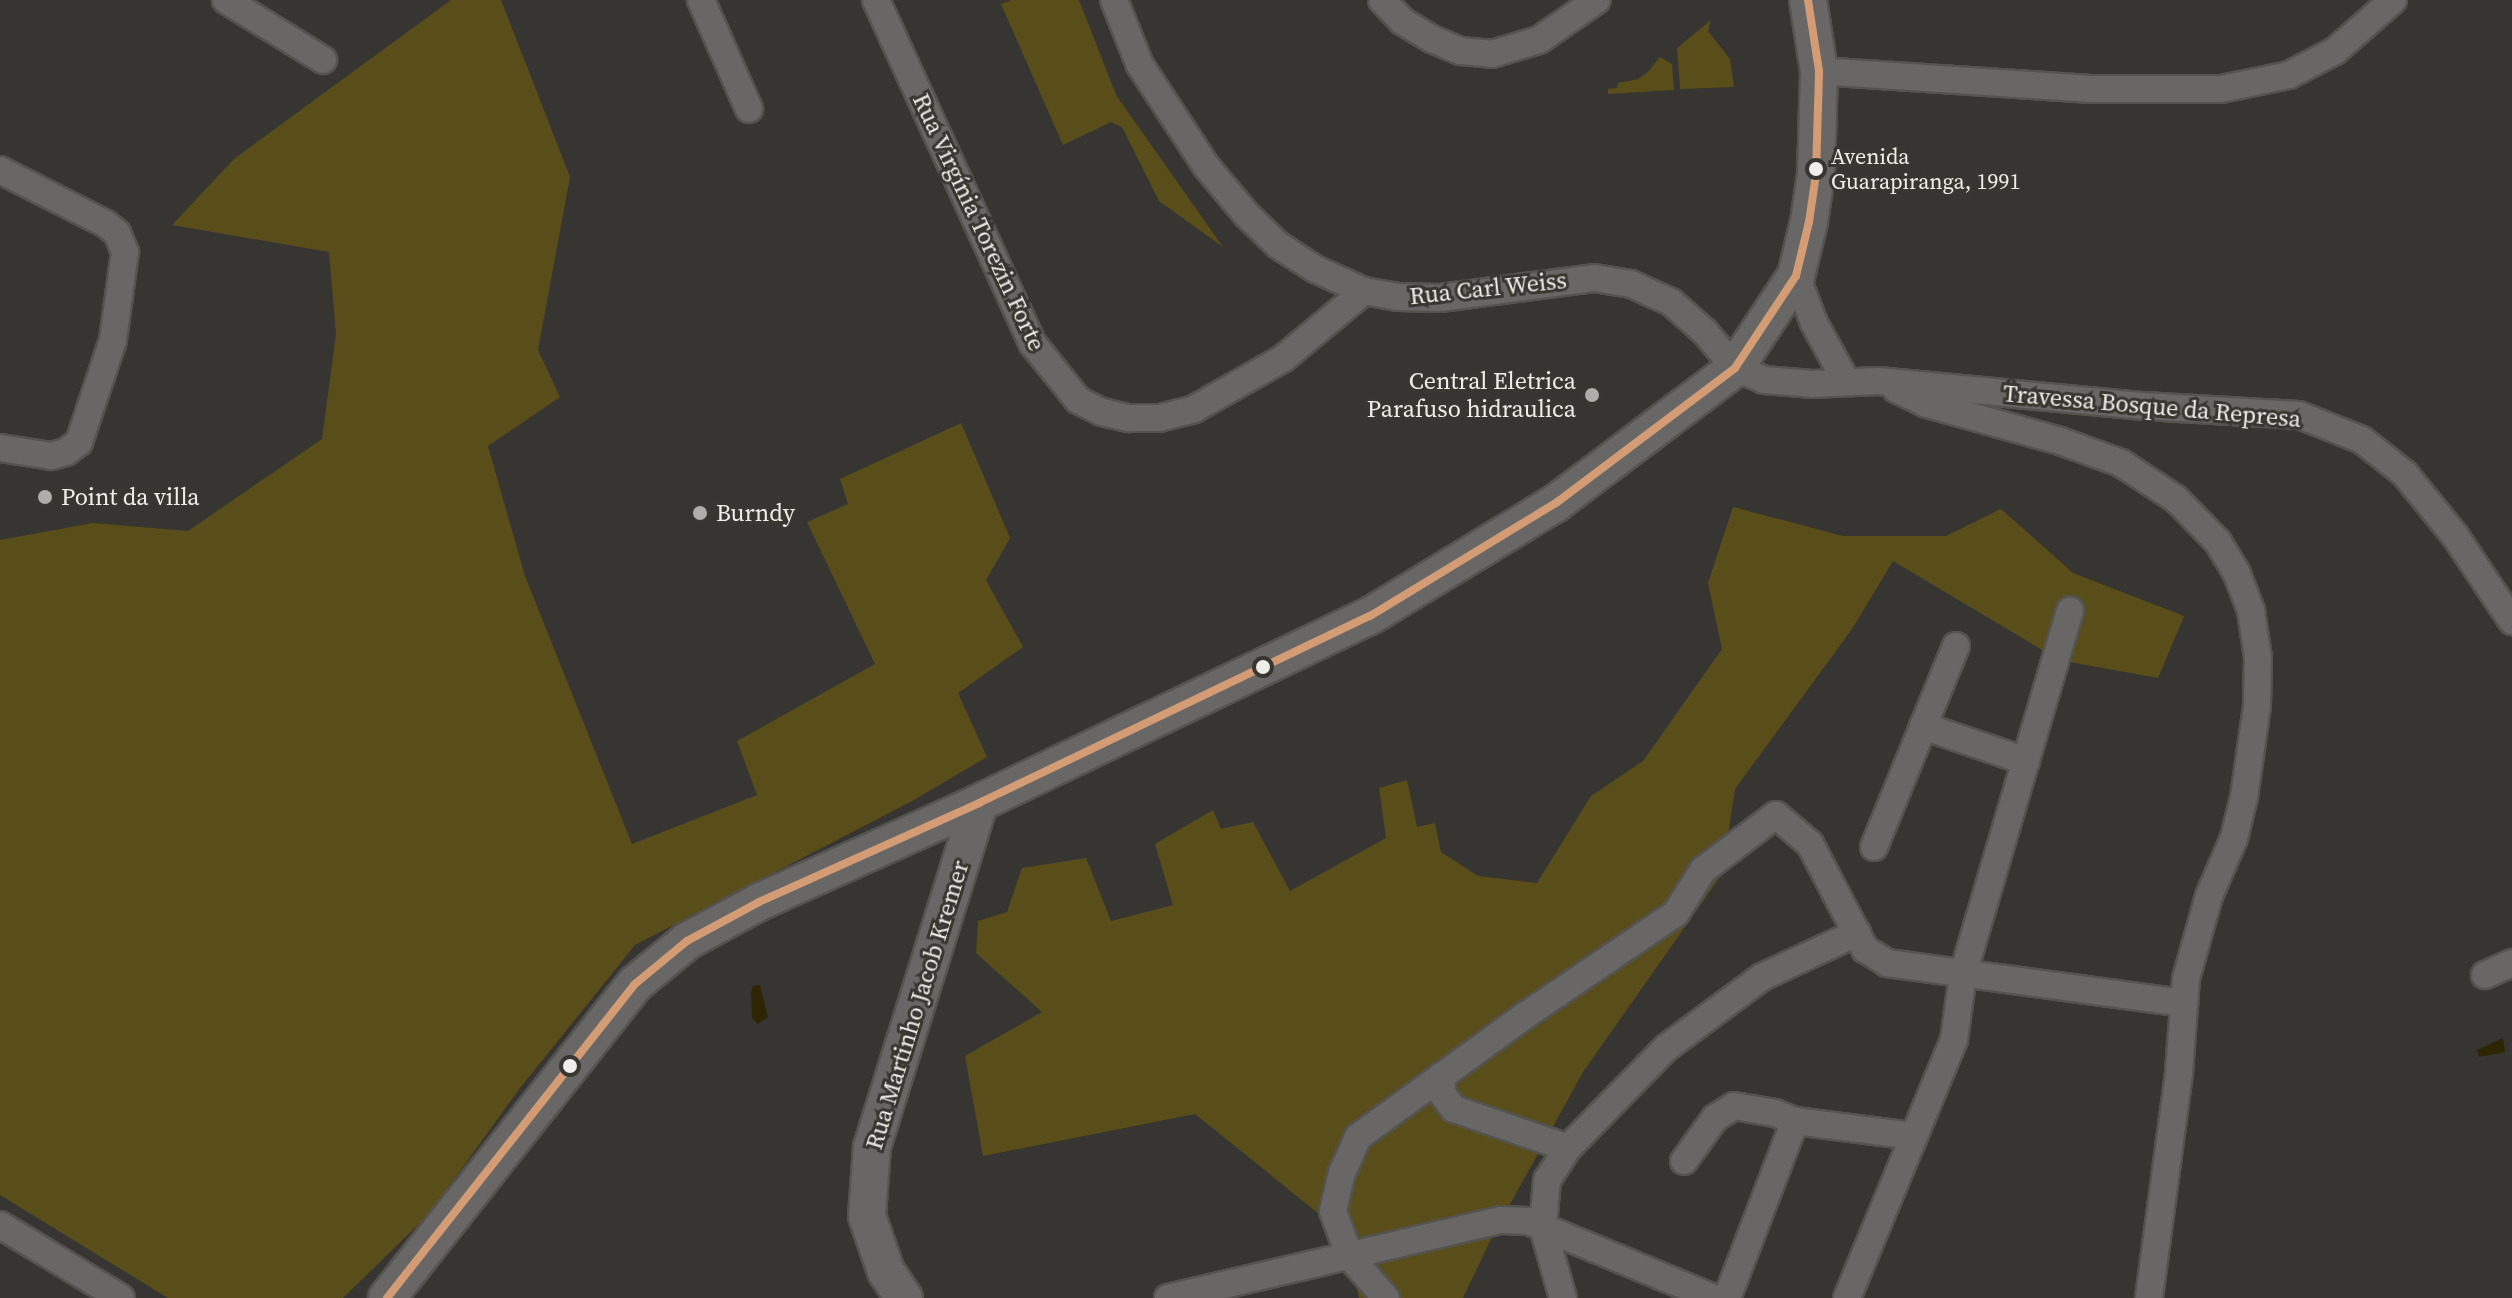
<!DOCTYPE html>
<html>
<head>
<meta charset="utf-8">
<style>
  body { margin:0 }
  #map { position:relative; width:2512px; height:1298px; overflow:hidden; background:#363532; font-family:"Source Serif 4",serif }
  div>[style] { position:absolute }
  .green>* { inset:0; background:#594e19 }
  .water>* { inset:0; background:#2d2504 }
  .roads { filter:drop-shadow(2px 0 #545350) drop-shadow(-2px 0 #545350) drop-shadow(0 2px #545350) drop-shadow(0 -2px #545350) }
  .street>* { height:26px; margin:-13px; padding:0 13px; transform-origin:13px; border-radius:13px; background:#686765 }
  .secondary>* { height:36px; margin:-18px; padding:0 18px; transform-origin:18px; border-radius:18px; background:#686765 }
  .bus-1>* { height:8px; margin:-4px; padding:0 4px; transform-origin:4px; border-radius:4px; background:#d39c74 }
  .dots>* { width:22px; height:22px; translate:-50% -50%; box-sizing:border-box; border:4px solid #373631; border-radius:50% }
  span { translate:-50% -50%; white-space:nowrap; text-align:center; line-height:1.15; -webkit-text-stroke:6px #373631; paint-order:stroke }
  .bus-label { font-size:22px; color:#eeedea }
  .left { translate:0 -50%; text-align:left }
  .street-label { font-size:24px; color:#eeedea }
  .poi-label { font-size:24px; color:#eeedea }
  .right { translate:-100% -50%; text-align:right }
</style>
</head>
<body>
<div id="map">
  <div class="green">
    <div style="clip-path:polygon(451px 0,501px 0,570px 177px,538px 350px,560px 397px,488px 446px,525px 576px,632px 844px,757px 795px,737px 741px,875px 664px,807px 522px,848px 504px,840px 479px,961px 423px,1010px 538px,986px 580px,1023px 647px,958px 693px,987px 757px,912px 801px,635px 945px,520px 1088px,429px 1214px,343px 1298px,168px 1298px,0 1195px,0 540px,93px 523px,188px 531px,322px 439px,336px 334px,329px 252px,172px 225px,234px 159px)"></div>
    <div style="clip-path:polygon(1012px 0,1079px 0,1116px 95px,1223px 247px,1159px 201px,1122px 127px,1111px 122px,1063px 145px,1001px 4px)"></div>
    <div style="clip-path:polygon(1711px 20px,1708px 31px,1730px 59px,1734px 87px,1680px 89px,1677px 48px)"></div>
    <div style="clip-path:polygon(1660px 57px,1672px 64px,1674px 90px,1608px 94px,1608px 89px,1617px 88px,1618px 83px,1638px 79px,1648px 72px)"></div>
    <div style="clip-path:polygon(1733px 507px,1843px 536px,1946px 536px,2001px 509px,2073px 573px,2184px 616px,2158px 678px,2059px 660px,1893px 561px,1852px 629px,1735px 789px,1722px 874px,1583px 1072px,1492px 1237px,1463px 1298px,1359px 1298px,1345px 1235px,1195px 1114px,983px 1156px,965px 1056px,1042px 1012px,976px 953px,978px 921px,1007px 912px,1022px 868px,1086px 858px,1111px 921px,1173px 905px,1155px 844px,1213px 810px,1221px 829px,1253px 822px,1290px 891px,1386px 838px,1379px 788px,1407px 780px,1417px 827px,1435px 823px,1441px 852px,1478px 876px,1537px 883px,1591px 796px,1643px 761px,1722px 649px,1708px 583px)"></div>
  </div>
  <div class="water">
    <div style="clip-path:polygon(760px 985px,768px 1017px,758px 1024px,752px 1018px,751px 993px,753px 986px)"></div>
    <div style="clip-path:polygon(2503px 1038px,2505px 1052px,2479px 1057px,2477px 1050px)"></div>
  </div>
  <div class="roads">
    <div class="street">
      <div style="left:226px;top:0;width:114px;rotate:31.7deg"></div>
      <div style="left:701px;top:0;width:119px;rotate:66.2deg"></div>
      <div style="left:876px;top:0;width:378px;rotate:65.5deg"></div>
      <div style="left:1033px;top:344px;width:72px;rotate:51.2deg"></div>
      <div style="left:1078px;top:400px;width:27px;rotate:27deg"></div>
      <div style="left:1102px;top:412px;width:28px;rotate:13deg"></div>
      <div style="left:1129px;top:418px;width:30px"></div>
      <div style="left:1159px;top:418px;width:36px;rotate:-14deg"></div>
      <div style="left:1194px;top:409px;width:103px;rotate:-29.5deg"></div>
      <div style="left:1284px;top:358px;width:104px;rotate:-39.9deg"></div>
      <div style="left:1114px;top:0;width:70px;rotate:68.2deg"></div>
      <div style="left:1140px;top:65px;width:121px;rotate:56.8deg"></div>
      <div style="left:1206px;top:166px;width:64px;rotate:50.1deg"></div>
      <div style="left:1247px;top:215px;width:43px;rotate:44.1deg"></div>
      <div style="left:1278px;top:245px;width:44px;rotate:33deg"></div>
      <div style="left:1315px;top:269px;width:54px;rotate:24.2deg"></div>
      <div style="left:1364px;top:291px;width:35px;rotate:10deg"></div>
      <div style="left:1398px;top:297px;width:42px;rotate:1.4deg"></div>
      <div style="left:1440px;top:298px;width:155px;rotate:-7.4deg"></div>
      <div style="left:1594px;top:278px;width:37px;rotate:9deg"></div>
      <div style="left:1631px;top:284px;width:44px;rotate:24.2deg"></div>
      <div style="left:1671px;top:302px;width:45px;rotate:41.4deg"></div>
      <div style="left:1705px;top:332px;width:47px;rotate:50.2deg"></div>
      <div style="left:1735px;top:368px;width:31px;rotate:22deg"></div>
      <div style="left:1764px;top:380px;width:49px;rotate:4.7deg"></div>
      <div style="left:1813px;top:384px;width:65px;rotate:-2.6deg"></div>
      <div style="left:1878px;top:381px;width:267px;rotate:5.4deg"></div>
      <div style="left:2144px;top:406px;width:155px;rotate:3.3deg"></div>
      <div style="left:2299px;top:415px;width:68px;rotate:21.6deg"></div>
      <div style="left:2362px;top:440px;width:55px;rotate:38.3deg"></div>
      <div style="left:2405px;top:474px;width:81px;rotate:51deg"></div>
      <div style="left:2456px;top:537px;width:101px;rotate:56.3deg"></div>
      <div style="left:1382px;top:0;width:29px;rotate:46deg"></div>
      <div style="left:1402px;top:21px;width:35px;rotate:31deg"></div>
      <div style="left:1432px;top:39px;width:30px;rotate:23deg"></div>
      <div style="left:1460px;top:51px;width:32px;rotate:5deg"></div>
      <div style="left:1492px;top:54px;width:49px;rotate:-16.6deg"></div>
      <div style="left:1539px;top:40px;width:70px;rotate:-34.6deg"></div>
      <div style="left:1819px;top:71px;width:273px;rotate:3.8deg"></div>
      <div style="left:2091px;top:89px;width:130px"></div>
      <div style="left:2221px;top:89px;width:69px;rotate:-11.6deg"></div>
      <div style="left:2289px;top:75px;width:52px;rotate:-27.6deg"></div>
      <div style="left:2335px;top:51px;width:77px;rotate:-41.3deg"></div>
      <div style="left:0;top:170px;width:119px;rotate:27deg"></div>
      <div style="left:106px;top:224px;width:14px;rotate:39deg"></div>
      <div style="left:117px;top:233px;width:21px;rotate:67deg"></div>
      <div style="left:125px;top:252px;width:89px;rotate:97.8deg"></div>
      <div style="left:113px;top:340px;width:108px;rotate:108.4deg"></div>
      <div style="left:79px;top:442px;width:16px;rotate:142deg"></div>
      <div style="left:66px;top:452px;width:16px;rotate:165deg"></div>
      <div style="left:51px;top:456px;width:52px;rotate:-171.1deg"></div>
      <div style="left:1796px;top:276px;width:50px;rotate:69deg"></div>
      <div style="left:1814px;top:323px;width:66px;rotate:61.1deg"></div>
      <div style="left:1896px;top:389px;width:34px;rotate:26deg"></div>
      <div style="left:1927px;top:404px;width:138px;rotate:15.5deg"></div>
      <div style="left:2060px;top:441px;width:65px;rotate:19.8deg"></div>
      <div style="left:2121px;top:463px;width:66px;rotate:33.2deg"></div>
      <div style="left:2176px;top:499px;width:60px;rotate:45.7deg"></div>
      <div style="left:2218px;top:542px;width:37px;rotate:59deg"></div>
      <div style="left:2237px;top:574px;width:40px;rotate:69deg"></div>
      <div style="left:2251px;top:611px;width:48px;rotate:81.5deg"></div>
      <div style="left:2258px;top:658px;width:48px;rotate:91.2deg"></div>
      <div style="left:2257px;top:706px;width:92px;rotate:98.1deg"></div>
      <div style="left:2244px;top:797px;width:42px;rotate:103.7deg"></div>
      <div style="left:2234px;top:838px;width:63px;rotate:113.3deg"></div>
      <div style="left:2209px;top:896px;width:86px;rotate:105.5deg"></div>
      <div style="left:2186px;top:979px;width:94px;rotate:94.3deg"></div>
      <div style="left:2179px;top:1073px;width:227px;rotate:97.6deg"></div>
      <div style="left:1923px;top:726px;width:109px;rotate:18.8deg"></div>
      <div style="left:1874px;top:847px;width:217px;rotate:-67.8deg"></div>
      <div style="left:2485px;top:975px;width:30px;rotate:-24deg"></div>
      <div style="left:1441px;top:1076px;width:19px;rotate:84deg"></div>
      <div style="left:1443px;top:1095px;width:18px;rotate:52deg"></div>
      <div style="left:1454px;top:1109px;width:120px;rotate:18.9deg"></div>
      <div style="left:1568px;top:1148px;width:38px;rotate:123deg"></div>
      <div style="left:1547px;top:1180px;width:47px;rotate:94.9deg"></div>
      <div style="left:1543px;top:1227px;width:74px;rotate:74.3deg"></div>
      <div style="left:1568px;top:1148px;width:140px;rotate:-45.6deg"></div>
      <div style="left:1666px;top:1048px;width:119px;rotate:-36.5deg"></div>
      <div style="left:1762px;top:977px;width:105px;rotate:-24.9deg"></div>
      <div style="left:1684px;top:1161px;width:53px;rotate:-54.2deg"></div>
      <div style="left:1715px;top:1118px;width:22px;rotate:-32deg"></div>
      <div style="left:1734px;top:1106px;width:42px;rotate:9.7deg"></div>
      <div style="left:1775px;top:1113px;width:22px;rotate:22deg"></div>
      <div style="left:1795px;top:1121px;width:120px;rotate:7.2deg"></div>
      <div style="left:0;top:1225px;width:141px;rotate:31.1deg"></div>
      <div style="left:1168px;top:1298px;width:342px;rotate:-13.2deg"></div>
      <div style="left:1501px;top:1220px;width:27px;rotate:2deg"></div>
      <div style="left:1528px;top:1221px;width:201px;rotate:22.5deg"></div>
      <div style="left:1386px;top:1298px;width:55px;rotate:-131.3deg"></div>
      <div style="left:1350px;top:1257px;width:49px;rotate:-110.3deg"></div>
      <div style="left:1333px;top:1211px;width:39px;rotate:-77deg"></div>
      <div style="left:1342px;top:1173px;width:39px;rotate:-66deg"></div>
      <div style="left:1358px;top:1137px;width:208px;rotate:-36deg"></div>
      <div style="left:1526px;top:1015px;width:181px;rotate:-34.2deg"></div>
      <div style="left:1676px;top:913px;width:51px;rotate:-57.9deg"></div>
      <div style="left:1703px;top:870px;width:91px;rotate:-37deg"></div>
      <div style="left:1776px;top:815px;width:45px;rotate:40.5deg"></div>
      <div style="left:1810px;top:844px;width:119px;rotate:62.4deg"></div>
      <div style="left:1865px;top:949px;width:26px;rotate:32deg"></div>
      <div style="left:1887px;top:963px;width:300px;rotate:7.7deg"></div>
      <div style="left:1727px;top:1298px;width:190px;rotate:-69deg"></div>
      <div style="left:1847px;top:1298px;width:279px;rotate:-67.5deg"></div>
      <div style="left:1954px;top:1040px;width:67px;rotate:-82.2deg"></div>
      <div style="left:1963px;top:974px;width:379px;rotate:-73.6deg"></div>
    </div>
    <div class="secondary">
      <div style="left:387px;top:1298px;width:400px;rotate:-51.7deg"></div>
      <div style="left:635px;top:984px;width:67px;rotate:-39.6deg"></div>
      <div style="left:687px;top:941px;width:82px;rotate:-28.4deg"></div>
      <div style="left:759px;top:902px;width:241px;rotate:-24.2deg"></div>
      <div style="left:979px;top:803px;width:433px;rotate:-25.6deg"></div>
      <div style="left:1370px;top:616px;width:218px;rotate:-31.3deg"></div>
      <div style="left:1556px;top:503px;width:224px;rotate:-37deg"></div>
      <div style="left:1735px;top:368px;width:110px;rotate:-56.5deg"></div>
      <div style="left:1796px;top:276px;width:56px;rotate:-76.5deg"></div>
      <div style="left:1809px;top:222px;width:49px;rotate:-81.7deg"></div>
      <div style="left:1816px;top:174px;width:103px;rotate:-88.3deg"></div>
      <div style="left:1819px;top:71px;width:72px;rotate:-98.8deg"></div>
      <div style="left:904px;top:1298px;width:32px;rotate:-124deg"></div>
      <div style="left:886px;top:1271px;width:58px;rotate:-109.1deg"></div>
      <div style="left:867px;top:1216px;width:69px;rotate:-85.9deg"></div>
      <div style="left:872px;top:1147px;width:360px;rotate:-72.7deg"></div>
    </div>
  </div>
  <div class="bus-1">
    <div style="left:387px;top:1298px;width:400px;rotate:-51.7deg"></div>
    <div style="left:635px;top:984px;width:67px;rotate:-39.6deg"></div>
    <div style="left:687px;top:941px;width:82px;rotate:-28.4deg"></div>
    <div style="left:759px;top:902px;width:241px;rotate:-24.2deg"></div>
    <div style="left:979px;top:803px;width:433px;rotate:-25.6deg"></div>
    <div style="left:1370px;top:616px;width:218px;rotate:-31.3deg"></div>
    <div style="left:1556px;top:503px;width:224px;rotate:-37deg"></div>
    <div style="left:1735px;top:368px;width:110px;rotate:-56.5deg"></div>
    <div style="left:1796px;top:276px;width:56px;rotate:-76.5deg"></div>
    <div style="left:1809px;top:222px;width:49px;rotate:-81.7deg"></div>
    <div style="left:1816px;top:174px;width:103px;rotate:-88.3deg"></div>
    <div style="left:1819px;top:71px;width:72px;rotate:-98.8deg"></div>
  </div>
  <div class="dots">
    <div style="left:1816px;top:169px;background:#eeedea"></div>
    <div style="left:1592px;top:395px;background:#aeadaa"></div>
    <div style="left:45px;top:497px;background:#aeadaa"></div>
    <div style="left:700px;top:513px;background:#aeadaa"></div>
    <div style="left:1263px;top:667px;background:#eeedea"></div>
    <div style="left:570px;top:1066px;background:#eeedea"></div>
  </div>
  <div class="bus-label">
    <span class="left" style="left:1831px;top:169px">Avenida<br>Guarapiranga, 1991</span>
  </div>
  <div class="street-label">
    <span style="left:979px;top:222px;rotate:65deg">Rua Virgínia Torezin Forte</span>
    <span style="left:1488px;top:288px;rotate:-6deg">Rua Carl Weiss</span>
    <span style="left:2152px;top:406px;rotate:5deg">Travessa Bosque da Represa</span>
    <span style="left:917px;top:1005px;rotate:-73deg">Rua Martinho Jacob Kremer</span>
  </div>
  <div class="poi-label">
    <span class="right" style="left:1576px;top:395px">Central Eletrica<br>Parafuso hidraulica</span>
    <span class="left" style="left:61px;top:497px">Point da villa</span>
    <span class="left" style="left:716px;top:513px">Burndy</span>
  </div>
</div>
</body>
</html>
